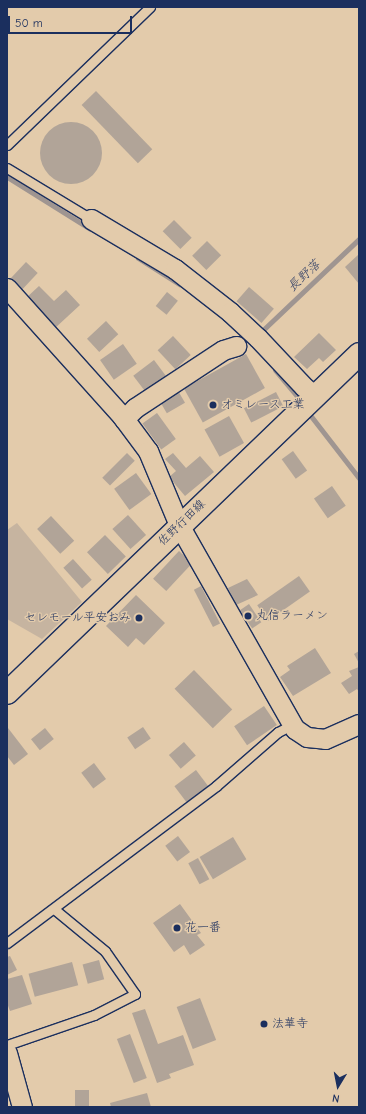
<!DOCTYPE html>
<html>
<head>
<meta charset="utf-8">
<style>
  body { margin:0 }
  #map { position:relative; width:366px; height:1114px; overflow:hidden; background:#e3cbab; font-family:"Comic Neue","Klee One",sans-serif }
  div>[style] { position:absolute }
  .green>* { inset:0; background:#c6b4a0 }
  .stream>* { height:5px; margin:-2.5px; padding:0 2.5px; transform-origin:2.5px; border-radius:2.5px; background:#9f9591 }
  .building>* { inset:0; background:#b1a498; transform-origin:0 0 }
  .round { border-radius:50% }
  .roads { filter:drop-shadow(1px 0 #1b2f5e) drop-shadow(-1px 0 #1b2f5e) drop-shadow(0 1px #1b2f5e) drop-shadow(0 -1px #1b2f5e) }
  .lane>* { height:9px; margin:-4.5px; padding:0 4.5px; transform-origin:4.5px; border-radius:4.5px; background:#e3cbab }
  .street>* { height:19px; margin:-9.5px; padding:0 9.5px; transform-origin:9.5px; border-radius:9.5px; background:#e3cbab }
  .primary>* { height:22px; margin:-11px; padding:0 11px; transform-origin:11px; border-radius:11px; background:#e3cbab }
  .dots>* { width:11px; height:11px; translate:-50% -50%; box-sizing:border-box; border:2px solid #e3cbab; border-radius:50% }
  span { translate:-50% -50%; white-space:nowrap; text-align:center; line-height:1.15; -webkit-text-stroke:3px #e3cbab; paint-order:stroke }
  .poi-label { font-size:12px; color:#1b2f5e }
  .left { translate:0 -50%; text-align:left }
  .right { translate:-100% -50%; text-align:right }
  .street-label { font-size:12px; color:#1b2f5e }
  .water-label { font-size:13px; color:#2f3e66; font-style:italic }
  .frame { position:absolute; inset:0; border:8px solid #1b2f5e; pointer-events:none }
  .north { position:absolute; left:318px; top:1066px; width:40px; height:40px; -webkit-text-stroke:3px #e3cbab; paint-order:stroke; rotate:190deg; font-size:11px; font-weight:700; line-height:16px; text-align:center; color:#1b2f5e }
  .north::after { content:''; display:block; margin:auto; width:14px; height:18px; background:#1b2f5e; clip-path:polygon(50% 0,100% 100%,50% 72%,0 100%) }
  .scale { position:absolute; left:8px; top:16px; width:124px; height:18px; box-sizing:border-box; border:2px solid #1b2f5e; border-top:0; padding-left:5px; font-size:12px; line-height:14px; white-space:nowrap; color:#1b2f5e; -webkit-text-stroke:3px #e3cbab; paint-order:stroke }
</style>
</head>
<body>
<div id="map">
  <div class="green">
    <div style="clip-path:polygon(17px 523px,82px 602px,42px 639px,7px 619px,7px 530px)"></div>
  </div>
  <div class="stream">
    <div style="left:7px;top:177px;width:97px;rotate:31.9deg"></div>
    <div style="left:138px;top:258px;width:49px;rotate:32.4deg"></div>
    <div style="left:264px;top:329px;width:131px;rotate:-43.5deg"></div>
    <div style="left:275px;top:370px;width:42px;rotate:49.8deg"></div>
    <div style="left:307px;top:411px;width:85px;rotate:52.2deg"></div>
  </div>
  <div class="building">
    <div style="left:96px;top:91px;width:81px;height:20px;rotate:46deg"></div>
    <div class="round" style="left:40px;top:122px;width:62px;height:62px"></div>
    <div style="left:174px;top:220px;width:25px;height:16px;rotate:45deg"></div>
    <div style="left:207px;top:241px;width:20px;height:21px;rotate:45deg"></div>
    <div style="clip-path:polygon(359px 254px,359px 284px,345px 267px)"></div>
    <div style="left:26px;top:262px;width:16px;height:23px;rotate:43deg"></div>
    <div style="clip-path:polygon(39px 286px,54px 301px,66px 290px,80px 305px,54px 329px,25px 299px)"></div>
    <div style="left:249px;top:287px;width:33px;height:19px;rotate:41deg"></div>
    <div style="left:167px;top:292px;width:14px;height:18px;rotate:39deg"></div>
    <div style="left:106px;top:321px;width:18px;height:26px;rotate:47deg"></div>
    <div style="clip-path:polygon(319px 333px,336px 350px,323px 362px,319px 358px,307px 369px,294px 357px)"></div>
    <div style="left:173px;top:336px;width:26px;height:21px;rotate:47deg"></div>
    <div style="left:123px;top:344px;width:24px;height:28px;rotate:55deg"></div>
    <div style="left:246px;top:354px;width:39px;height:71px;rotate:61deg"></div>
    <div style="left:154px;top:360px;width:20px;height:26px;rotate:53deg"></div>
    <div style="left:177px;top:389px;width:16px;height:21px;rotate:60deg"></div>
    <div style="left:276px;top:392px;width:16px;height:36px;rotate:63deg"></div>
    <div style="left:157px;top:413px;width:32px;height:18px;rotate:54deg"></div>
    <div style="left:229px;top:416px;width:31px;height:28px;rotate:61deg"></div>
    <div style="left:293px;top:451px;width:24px;height:14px;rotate:54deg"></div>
    <div style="left:127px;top:453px;width:11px;height:35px;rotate:45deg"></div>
    <div style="clip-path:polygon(173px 453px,186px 468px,200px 456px,214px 472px,185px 496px,169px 477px,176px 471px,165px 459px)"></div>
    <div style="left:136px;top:473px;width:26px;height:27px;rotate:54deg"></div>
    <div style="left:332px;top:486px;width:24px;height:22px;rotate:55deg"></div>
    <div style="left:128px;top:515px;width:27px;height:21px;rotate:48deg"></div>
    <div style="left:51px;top:516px;width:34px;height:19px;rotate:47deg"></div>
    <div style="left:105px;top:535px;width:30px;height:25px;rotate:46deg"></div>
    <div style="left:179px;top:551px;width:18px;height:38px;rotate:43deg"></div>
    <div style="left:73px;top:559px;width:28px;height:13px;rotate:48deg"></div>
    <div style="left:299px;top:576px;width:19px;height:51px;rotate:55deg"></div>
    <div style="clip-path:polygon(247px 579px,258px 595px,236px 605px,228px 588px)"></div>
    <div style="left:201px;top:586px;width:42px;height:8px;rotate:63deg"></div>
    <div style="clip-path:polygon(136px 595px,165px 623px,144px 645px,136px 638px,128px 647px,106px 626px)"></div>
    <div style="left:249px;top:604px;width:22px;height:11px;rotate:56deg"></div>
    <div style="clip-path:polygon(315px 648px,331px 673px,293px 696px,280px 677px,290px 670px,287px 666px)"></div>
    <div style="clip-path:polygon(359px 651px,359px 663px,354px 654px)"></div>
    <div style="clip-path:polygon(359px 667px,359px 692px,357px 689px,349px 694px,341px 683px,352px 676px,349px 671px)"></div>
    <div style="left:194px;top:670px;width:55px;height:27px;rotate:46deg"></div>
    <div style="left:264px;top:706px;width:23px;height:36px;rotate:56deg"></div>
    <div style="left:143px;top:727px;width:14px;height:19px;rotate:56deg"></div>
    <div style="clip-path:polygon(8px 728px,28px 754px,14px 765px,7px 756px)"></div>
    <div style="left:45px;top:728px;width:14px;height:18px;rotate:51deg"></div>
    <div style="left:184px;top:742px;width:18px;height:20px;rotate:49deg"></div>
    <div style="left:94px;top:763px;width:20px;height:16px;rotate:53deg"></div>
    <div style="left:196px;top:770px;width:21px;height:27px;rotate:53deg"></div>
    <div style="left:178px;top:836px;width:20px;height:16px;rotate:53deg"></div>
    <div style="left:233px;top:837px;width:26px;height:39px;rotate:59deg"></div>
    <div style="left:198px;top:858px;width:24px;height:11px;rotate:62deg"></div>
    <div style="clip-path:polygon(180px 904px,201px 933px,197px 935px,205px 945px,190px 955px,184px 945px,174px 952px,153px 923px)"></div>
    <div style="clip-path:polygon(10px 956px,17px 970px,7px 975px,7px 957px)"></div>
    <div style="left:99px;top:960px;width:20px;height:17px;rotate:75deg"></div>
    <div style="left:72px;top:962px;width:24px;height:45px;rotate:75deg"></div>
    <div style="clip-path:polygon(22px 975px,32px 1004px,10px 1011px,7px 1003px,7px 979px)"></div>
    <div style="left:200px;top:998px;width:45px;height:25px;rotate:69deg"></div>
    <div style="clip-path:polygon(145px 1009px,158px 1044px,183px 1035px,194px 1065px,169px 1074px,171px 1078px,157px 1083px,132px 1013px)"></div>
    <div style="left:130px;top:1034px;width:47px;height:14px;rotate:69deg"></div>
    <div style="left:89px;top:1090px;width:17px;height:14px;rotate:90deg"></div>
    <div style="clip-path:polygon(147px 1093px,151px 1107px,111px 1107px,110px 1103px)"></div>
  </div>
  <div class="roads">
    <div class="lane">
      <div style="left:7px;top:145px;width:199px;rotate:-44deg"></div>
      <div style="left:7px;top:168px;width:98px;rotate:31.3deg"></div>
      <div style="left:7px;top:943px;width:261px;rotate:-36.9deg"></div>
      <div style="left:216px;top:786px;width:82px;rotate:-41.1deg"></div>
      <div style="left:278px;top:732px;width:16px;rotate:-27deg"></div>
      <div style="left:7px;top:1045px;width:92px;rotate:-19deg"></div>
      <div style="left:94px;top:1015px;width:46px;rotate:-27.1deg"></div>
      <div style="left:135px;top:994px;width:52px;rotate:-124.9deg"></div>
      <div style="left:105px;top:951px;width:66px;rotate:-140.5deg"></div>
    </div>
    <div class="street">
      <div style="left:91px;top:219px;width:98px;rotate:30.8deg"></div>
      <div style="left:175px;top:269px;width:70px;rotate:38deg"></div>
      <div style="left:230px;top:312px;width:38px;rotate:43deg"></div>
      <div style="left:258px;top:338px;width:67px;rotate:46.8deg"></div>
      <div style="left:304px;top:387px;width:15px;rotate:37deg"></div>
      <div style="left:7px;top:288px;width:172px;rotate:48.1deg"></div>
      <div style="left:122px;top:416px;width:44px;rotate:53.4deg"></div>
      <div style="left:148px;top:451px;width:80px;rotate:67.3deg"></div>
      <div style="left:179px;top:525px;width:235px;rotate:60.4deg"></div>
      <div style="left:295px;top:729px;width:14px;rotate:34deg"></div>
      <div style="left:307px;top:737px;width:18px;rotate:6deg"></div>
      <div style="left:325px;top:739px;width:37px;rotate:-24deg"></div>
      <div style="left:124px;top:419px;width:16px;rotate:-45deg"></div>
      <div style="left:135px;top:408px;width:105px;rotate:-33.4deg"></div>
      <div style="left:223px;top:350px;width:14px;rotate:-17deg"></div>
      <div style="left:7px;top:1053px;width:56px;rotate:74.5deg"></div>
    </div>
    <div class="primary">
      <div style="left:7px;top:693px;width:489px;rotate:-43.9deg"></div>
    </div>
  </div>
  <div class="dots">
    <div style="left:213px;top:405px;background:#1b2f5e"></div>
    <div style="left:248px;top:616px;background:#1b2f5e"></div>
    <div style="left:139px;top:618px;background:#1b2f5e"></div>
    <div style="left:177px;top:928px;background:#1b2f5e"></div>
    <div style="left:264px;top:1024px;background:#1b2f5e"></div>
  </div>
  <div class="poi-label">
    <span class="left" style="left:221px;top:405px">オミレース工業</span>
    <span class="left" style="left:256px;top:616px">丸信ラーメン</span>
    <span class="right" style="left:131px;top:618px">セレモール平安おみ</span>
    <span class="left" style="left:185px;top:928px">花一番</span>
    <span class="left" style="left:272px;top:1024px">法華寺</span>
  </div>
  <div class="street-label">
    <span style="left:182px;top:523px;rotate:-44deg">佐野行田線</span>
  </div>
  <div class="water-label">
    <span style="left:304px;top:276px;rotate:-43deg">長野落</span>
  </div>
  <div class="frame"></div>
  <div class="north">N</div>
  <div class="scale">50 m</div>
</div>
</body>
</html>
